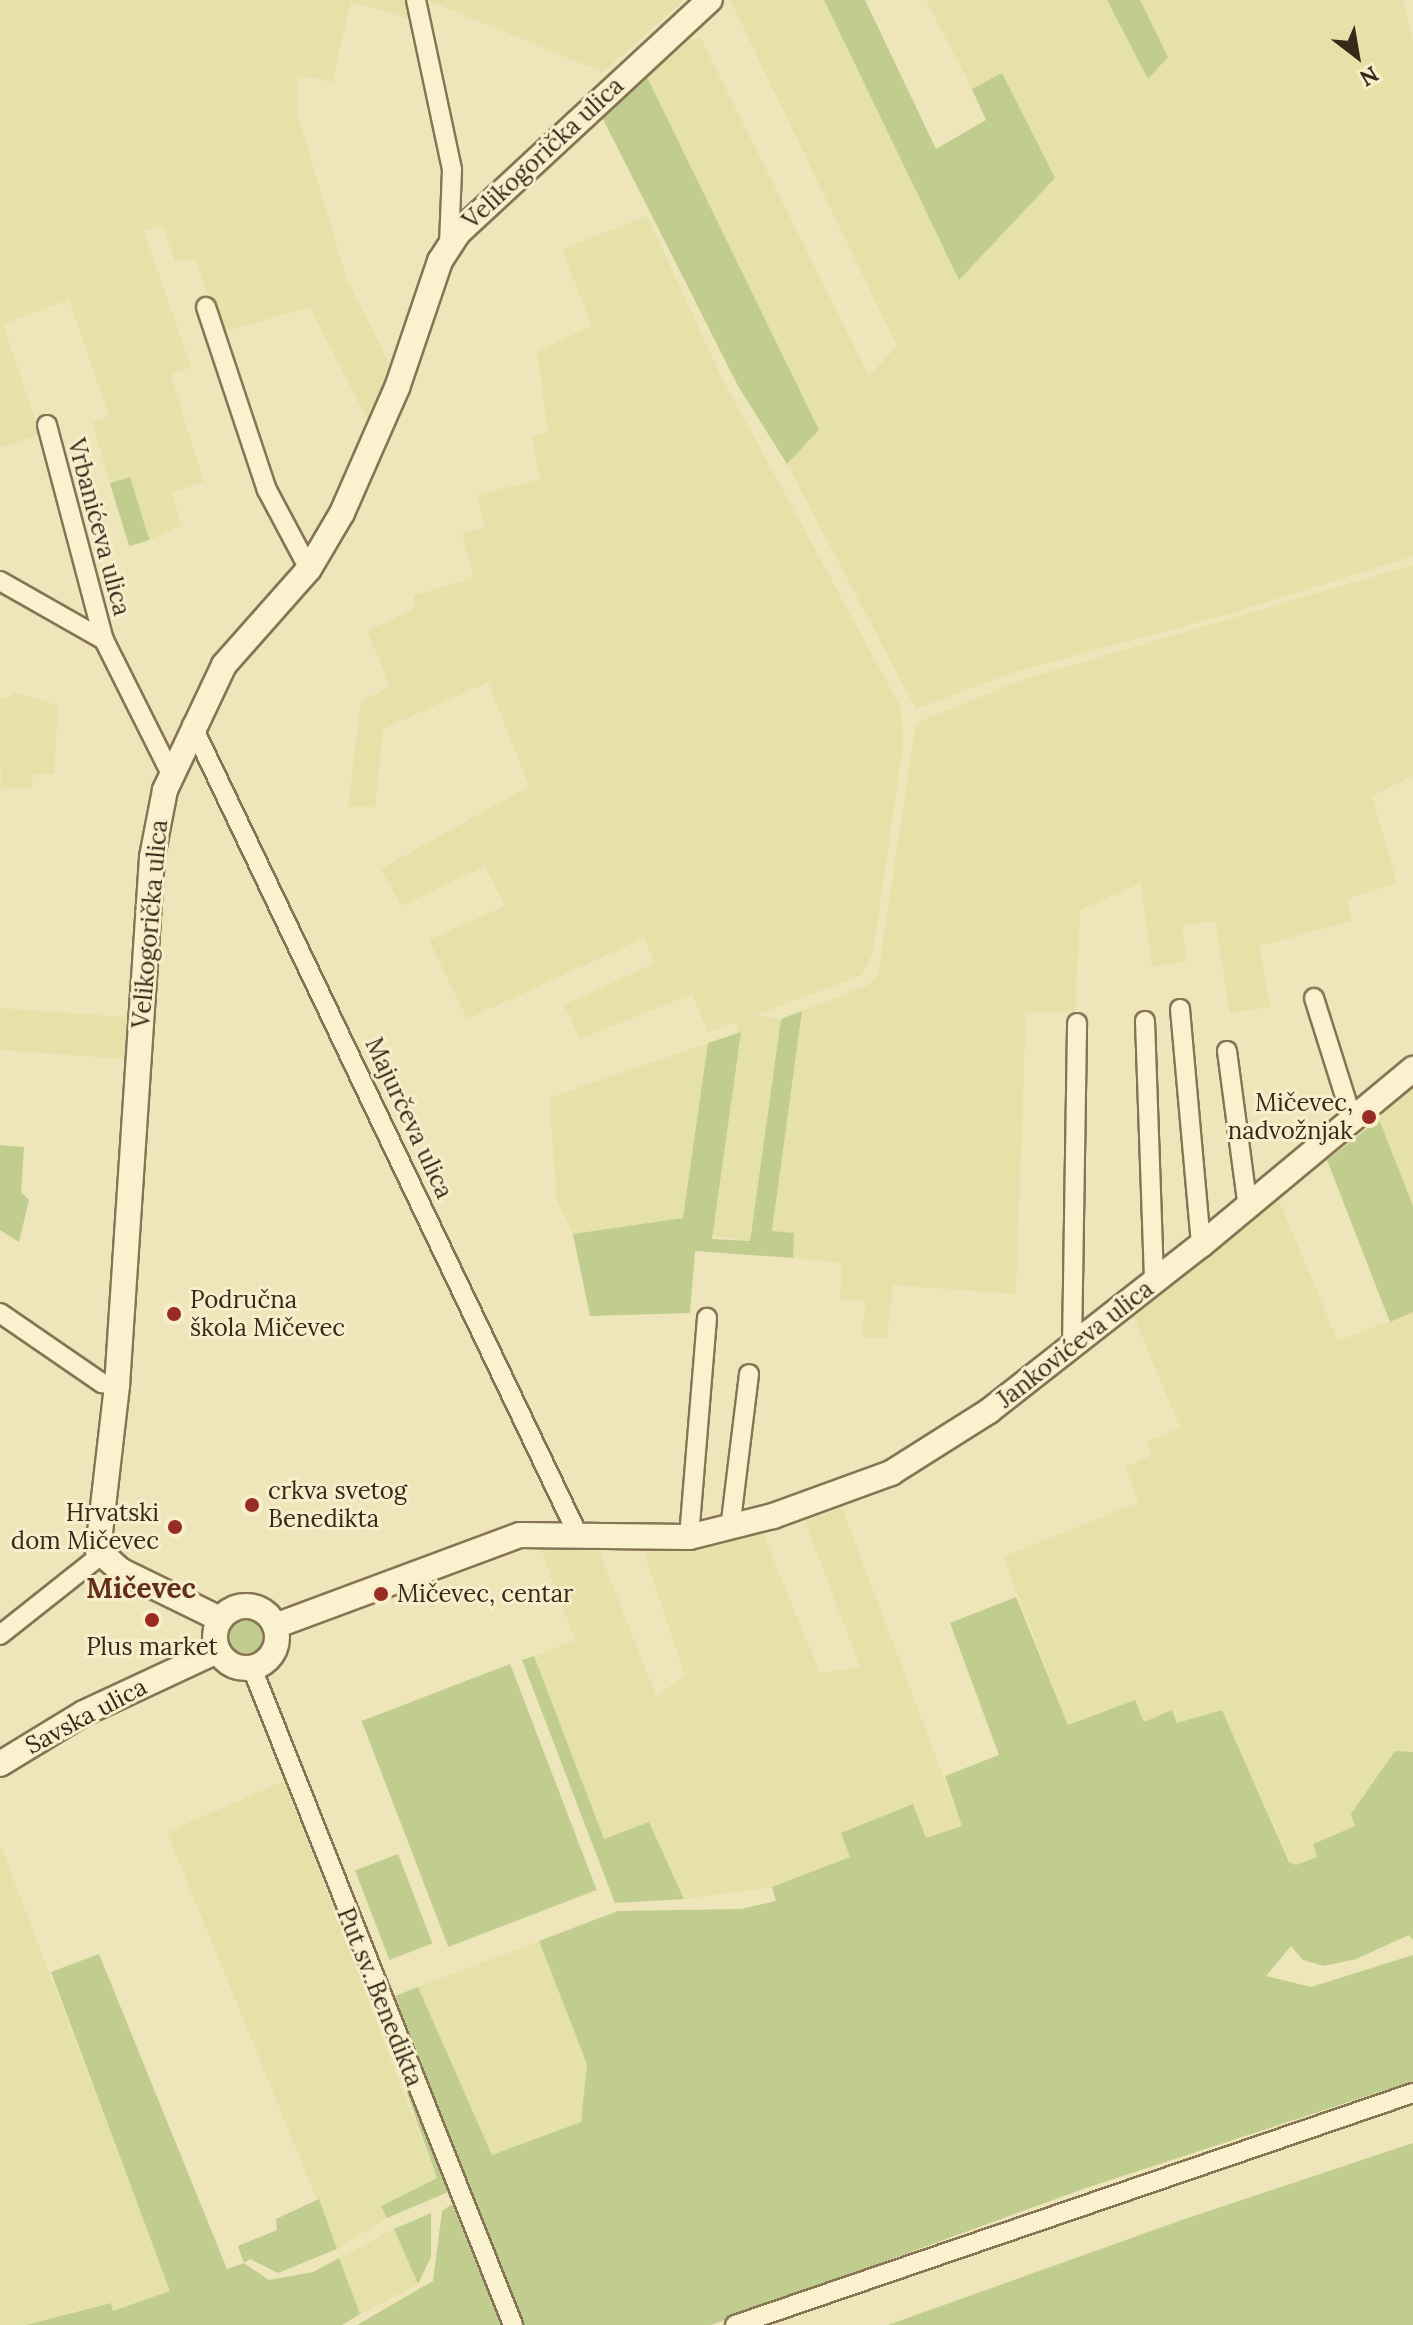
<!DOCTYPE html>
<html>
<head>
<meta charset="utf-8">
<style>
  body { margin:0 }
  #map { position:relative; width:1413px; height:2325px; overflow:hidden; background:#efe5bb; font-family:Lora,serif }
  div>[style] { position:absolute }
  .farmland>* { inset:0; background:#e5e1a8; transform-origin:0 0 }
  .green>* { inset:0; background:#c0cd8f; transform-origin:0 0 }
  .round { border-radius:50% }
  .roads { filter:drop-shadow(2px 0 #877454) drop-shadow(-2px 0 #877454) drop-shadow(0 2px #877454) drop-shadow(0 -2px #877454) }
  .street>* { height:18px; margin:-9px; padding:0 9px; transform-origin:9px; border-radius:9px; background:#faf1ce }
  .secondary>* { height:24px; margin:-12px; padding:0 12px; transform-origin:12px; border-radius:12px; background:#faf1ce }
  .secondary>.ring { margin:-12px; padding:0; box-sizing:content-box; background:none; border:24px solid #faf1ce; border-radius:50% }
  .dots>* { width:22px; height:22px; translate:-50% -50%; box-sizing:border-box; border:4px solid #f7eecb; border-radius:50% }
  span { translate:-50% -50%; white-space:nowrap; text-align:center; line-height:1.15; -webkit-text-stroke:6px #f7eecb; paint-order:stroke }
  .street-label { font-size:24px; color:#352a1a }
  .poi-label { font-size:24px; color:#352a1a }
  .right { translate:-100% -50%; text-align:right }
  .left { translate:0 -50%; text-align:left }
  .quarter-label { font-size:28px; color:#642f18; font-weight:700 }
  .north { position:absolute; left:1317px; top:16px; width:80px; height:80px; -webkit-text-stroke:6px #f7eecb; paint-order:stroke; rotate:149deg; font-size:22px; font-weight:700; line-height:32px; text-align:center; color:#352a1a }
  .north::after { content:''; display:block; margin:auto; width:28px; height:36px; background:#352a1a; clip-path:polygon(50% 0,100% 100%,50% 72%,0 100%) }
</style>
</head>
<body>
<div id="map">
  <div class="farmland">
    <div style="clip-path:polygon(0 0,407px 0,411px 19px,351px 2px,332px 82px,297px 75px,297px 113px,347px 280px,393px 371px,369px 423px,310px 307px,220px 333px,195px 258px,175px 262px,162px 225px,144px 231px,191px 367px,170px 375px,204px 481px,171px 493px,182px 525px,149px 540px,130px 477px,110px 482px,92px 423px,109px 416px,69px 300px,3px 324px,40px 434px,0 448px)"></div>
    <div style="clip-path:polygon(427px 0,684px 0,603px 72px)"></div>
    <div style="clip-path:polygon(730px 0,824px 0,959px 280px,1003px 74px,972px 89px,926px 0,1107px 0,1148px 79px,1168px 57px,1140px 0,1403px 0,1413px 42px,1413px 556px,1222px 616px,1017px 671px,916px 709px,787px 464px,819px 430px,647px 77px,691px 39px,701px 39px,869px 376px,897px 346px)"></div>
    <div style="clip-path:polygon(647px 216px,721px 376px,901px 708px,903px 746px,873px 952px,862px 975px,708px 1033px,692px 994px,580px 1039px,564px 1005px,655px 963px,644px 938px,467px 1019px,429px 940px,505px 906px,485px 866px,401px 906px,381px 869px,529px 786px,488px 682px,383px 729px,375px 807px,348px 807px,361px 702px,390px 686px,367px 631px,416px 608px,413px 596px,474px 577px,462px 534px,485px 527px,477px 495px,540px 479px,532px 437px,548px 432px,537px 351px,592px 326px,562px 249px)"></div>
    <div style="clip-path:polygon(1413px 565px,1413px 776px,1372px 796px,1397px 883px,1347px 899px,1352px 921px,1259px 946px,1270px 1007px,1230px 1013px,1215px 921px,1182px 926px,1187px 961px,1152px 967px,1141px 883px,1080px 910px,1075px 1012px,1026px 1013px,1016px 1294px,893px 1285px,887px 1338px,861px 1337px,866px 1301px,840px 1299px,842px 1263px,793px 1258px,794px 1234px,772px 1232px,802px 1011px,868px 985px,878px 974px,916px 723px,1022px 680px)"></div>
    <div style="clip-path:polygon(12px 692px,58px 705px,54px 774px,33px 774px,32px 789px,1px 788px,0 698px,9px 699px)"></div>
    <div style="left:0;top:1008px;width:131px;height:42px;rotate:4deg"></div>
    <div style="left:781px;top:1019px;width:224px;height:42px;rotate:98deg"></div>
    <div style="clip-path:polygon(708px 1043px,684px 1218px,573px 1234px,557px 1200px,549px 1098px)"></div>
    <div style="clip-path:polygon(1413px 1082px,1413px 1206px,1379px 1119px)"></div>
    <div style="clip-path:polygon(1278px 1199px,1338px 1341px,1413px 1312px,1413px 1752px,1355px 1826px,1313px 1844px,1317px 1857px,1296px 1865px,1290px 1862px,1222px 1710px,1177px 1723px,1171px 1710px,1144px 1722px,1135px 1700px,1068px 1725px,1003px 1557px,1139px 1502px,1125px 1467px,1151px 1456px,1146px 1442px,1180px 1428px,1134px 1317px)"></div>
    <div style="clip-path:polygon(842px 1508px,962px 1826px,926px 1838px,913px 1804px,841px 1833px,851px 1857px,777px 1887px,684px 1899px,649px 1822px,604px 1840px,534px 1656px,575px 1640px,541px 1549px,599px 1551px,656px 1696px,685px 1676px,644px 1553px,763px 1534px,820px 1673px,860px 1667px,805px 1521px)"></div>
    <div style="clip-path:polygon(284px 1781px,437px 2179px,382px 2206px,387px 2218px,337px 2249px,167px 1832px)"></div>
    <div style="clip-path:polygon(0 1844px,171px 2291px,113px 2311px,110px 2303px,26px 2325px,0 2325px)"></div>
    <div style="clip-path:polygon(539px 1941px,587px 2064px,581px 2122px,492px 2155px,418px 1987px)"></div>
    <div style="clip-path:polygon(394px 2229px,418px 2284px,360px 2314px,339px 2258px)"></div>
  </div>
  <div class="green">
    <div style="clip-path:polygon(824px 0,865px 0,936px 149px,986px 120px,972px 89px,1002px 73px,1055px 178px,959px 280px)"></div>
    <div style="clip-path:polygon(1107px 0,1140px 0,1168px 57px,1148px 79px)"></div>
    <div style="clip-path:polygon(647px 77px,819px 430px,787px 464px,738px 386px,601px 115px)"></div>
    <div style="left:130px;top:477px;width:66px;height:21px;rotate:73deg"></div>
    <div style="clip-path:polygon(802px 1011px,772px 1231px,794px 1233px,793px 1258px,695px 1251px,690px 1313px,590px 1316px,573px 1234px,683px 1218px,708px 1043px,741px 1032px,712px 1239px,750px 1241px,781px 1019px)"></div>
    <div style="clip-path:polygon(1379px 1119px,1413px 1206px,1413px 1312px,1390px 1322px,1327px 1160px)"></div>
    <div style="clip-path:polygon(0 1145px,24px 1147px,21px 1192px,29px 1200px,19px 1242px,0 1230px)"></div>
    <div style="clip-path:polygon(1016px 1597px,1068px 1725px,1135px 1700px,1144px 1722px,1172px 1710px,1177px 1723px,1222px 1710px,1289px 1862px,1296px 1865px,1317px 1857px,1313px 1844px,1355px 1826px,1351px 1814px,1395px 1751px,1413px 1752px,1413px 1940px,1409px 1935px,1356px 1959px,1324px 1966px,1303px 1960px,1291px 1946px,1266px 1976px,1311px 1987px,1413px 1955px,1413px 2081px,1086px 2188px,711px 2325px,524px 2325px,395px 1996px,418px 1987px,492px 2155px,581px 2122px,587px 2064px,539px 1941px,618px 1911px,741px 1909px,776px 1901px,772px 1887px,850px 1857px,841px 1833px,913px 1804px,926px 1838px,962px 1826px,945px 1776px,999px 1755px,950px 1623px)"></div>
    <div class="round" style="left:223px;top:1615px;width:42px;height:42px"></div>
    <div style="clip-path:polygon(534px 1656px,604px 1839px,649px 1822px,684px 1899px,615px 1903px,522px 1660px)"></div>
    <div style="left:510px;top:1664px;width:242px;height:159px;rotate:69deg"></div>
    <div style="left:398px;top:1854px;width:96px;height:46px;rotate:69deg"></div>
    <div style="clip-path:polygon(99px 1954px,227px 2269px,244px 2263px,238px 2246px,277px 2230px,276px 2219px,319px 2199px,337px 2249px,278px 2273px,250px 2259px,244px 2263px,269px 2280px,313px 2272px,339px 2258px,360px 2314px,342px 2325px,26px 2325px,111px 2303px,113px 2311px,170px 2291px,51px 1972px)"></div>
    <div style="clip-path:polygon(375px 2003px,448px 2192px,387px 2218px,381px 2206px,437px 2178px)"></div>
    <div style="clip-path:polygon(1413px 2143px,1413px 2325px,888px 2325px,1182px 2220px)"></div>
    <div style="clip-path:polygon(452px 2204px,501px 2325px,357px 2325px,433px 2281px,442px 2211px)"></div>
    <div style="clip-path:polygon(431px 2213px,431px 2257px,418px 2284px,394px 2229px)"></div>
  </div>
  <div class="roads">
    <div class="street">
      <div style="left:416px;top:0;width:174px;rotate:78deg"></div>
      <div style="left:452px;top:170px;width:75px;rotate:92.3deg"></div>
      <div style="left:206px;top:307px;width:193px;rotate:71.6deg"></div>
      <div style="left:267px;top:490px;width:89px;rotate:62deg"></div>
      <div style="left:47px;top:425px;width:222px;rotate:75.2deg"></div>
      <div style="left:0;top:581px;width:120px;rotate:29.6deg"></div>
      <div style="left:104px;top:640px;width:150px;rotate:63.4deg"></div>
      <div style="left:192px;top:725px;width:897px;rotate:64.52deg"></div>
      <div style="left:1314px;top:998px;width:130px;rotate:72.5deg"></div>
      <div style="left:1180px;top:1009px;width:237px;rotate:84.9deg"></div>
      <div style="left:1145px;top:1021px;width:262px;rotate:88deg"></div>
      <div style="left:1227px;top:1051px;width:158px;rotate:82.4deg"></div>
      <div style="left:0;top:1313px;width:124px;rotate:34.5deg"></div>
      <div style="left:102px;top:1383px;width:15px;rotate:11deg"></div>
      <div style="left:1072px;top:1347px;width:324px;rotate:-89.1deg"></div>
      <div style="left:730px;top:1529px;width:156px;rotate:-83deg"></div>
      <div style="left:689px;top:1537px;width:220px;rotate:-85.3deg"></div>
      <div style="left:0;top:1635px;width:129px;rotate:-38.4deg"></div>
      <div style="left:252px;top:1668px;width:707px;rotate:68.33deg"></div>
      <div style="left:735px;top:2325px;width:717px;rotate:-18.89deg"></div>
    </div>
    <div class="secondary">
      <div class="ring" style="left:215px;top:1606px;width:38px;height:38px"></div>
      <div style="left:220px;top:1619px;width:111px;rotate:-153.9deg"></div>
      <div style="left:120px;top:1570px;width:30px;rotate:-138deg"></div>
      <div style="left:98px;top:1550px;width:165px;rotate:-83.4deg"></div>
      <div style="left:117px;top:1386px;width:530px;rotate:-86.21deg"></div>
      <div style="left:152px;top:857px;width:68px;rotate:-79deg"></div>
      <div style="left:165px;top:790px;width:138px;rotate:-64.7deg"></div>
      <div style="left:224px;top:665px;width:128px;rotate:-48.5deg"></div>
      <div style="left:309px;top:569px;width:65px;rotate:-59.5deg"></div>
      <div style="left:342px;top:513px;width:137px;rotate:-66.3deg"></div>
      <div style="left:397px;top:388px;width:134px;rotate:-71.3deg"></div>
      <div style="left:440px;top:261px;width:33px;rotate:-57deg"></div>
      <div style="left:458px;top:233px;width:343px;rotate:-42.8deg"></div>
      <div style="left:275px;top:1626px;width:261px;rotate:-20.4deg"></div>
      <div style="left:520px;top:1535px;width:169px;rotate:0.7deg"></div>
      <div style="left:689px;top:1537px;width:87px;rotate:-14deg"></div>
      <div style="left:773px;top:1516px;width:126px;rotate:-20deg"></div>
      <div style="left:891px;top:1473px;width:116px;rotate:-32.3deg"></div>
      <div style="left:989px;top:1411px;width:269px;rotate:-38.1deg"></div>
      <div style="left:1201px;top:1245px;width:276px;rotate:-39.7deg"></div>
      <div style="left:0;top:1764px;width:98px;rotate:-31.3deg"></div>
      <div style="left:84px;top:1713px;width:147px;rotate:-25deg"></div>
    </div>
  </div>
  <div class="dots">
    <div style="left:1369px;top:1117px;background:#992c22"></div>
    <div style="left:174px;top:1314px;background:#992c22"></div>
    <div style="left:252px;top:1505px;background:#992c22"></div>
    <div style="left:175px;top:1527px;background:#992c22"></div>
    <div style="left:381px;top:1594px;background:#992c22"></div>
    <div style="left:152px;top:1620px;background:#992c22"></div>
  </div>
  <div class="street-label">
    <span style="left:543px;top:153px;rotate:-43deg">Velikogorička ulica</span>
    <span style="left:99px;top:527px;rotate:75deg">Vrbanićeva ulica</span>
    <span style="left:150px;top:924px;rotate:-85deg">Velikogorička ulica</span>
    <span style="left:409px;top:1118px;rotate:65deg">Majurčeva ulica</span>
    <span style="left:1075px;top:1344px;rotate:-38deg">Jankovićeva ulica</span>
    <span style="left:86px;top:1716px;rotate:-28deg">Savska ulica</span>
    <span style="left:380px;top:1997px;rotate:68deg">Put sv. Benedikta</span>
  </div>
  <div class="poi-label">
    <span class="right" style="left:1353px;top:1117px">Mičevec,<br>nadvožnjak</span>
    <span class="left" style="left:190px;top:1314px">Područna<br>škola Mičevec</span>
    <span class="left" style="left:268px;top:1505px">crkva svetog<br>Benedikta</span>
    <span class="right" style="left:159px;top:1527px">Hrvatski<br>dom Mičevec</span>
    <span class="left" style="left:397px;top:1594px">Mičevec, centar</span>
    <span style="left:152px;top:1647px">Plus market</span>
  </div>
  <div class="quarter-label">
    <span style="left:141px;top:1588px">Mičevec</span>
  </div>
  <div class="north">N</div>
</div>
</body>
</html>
